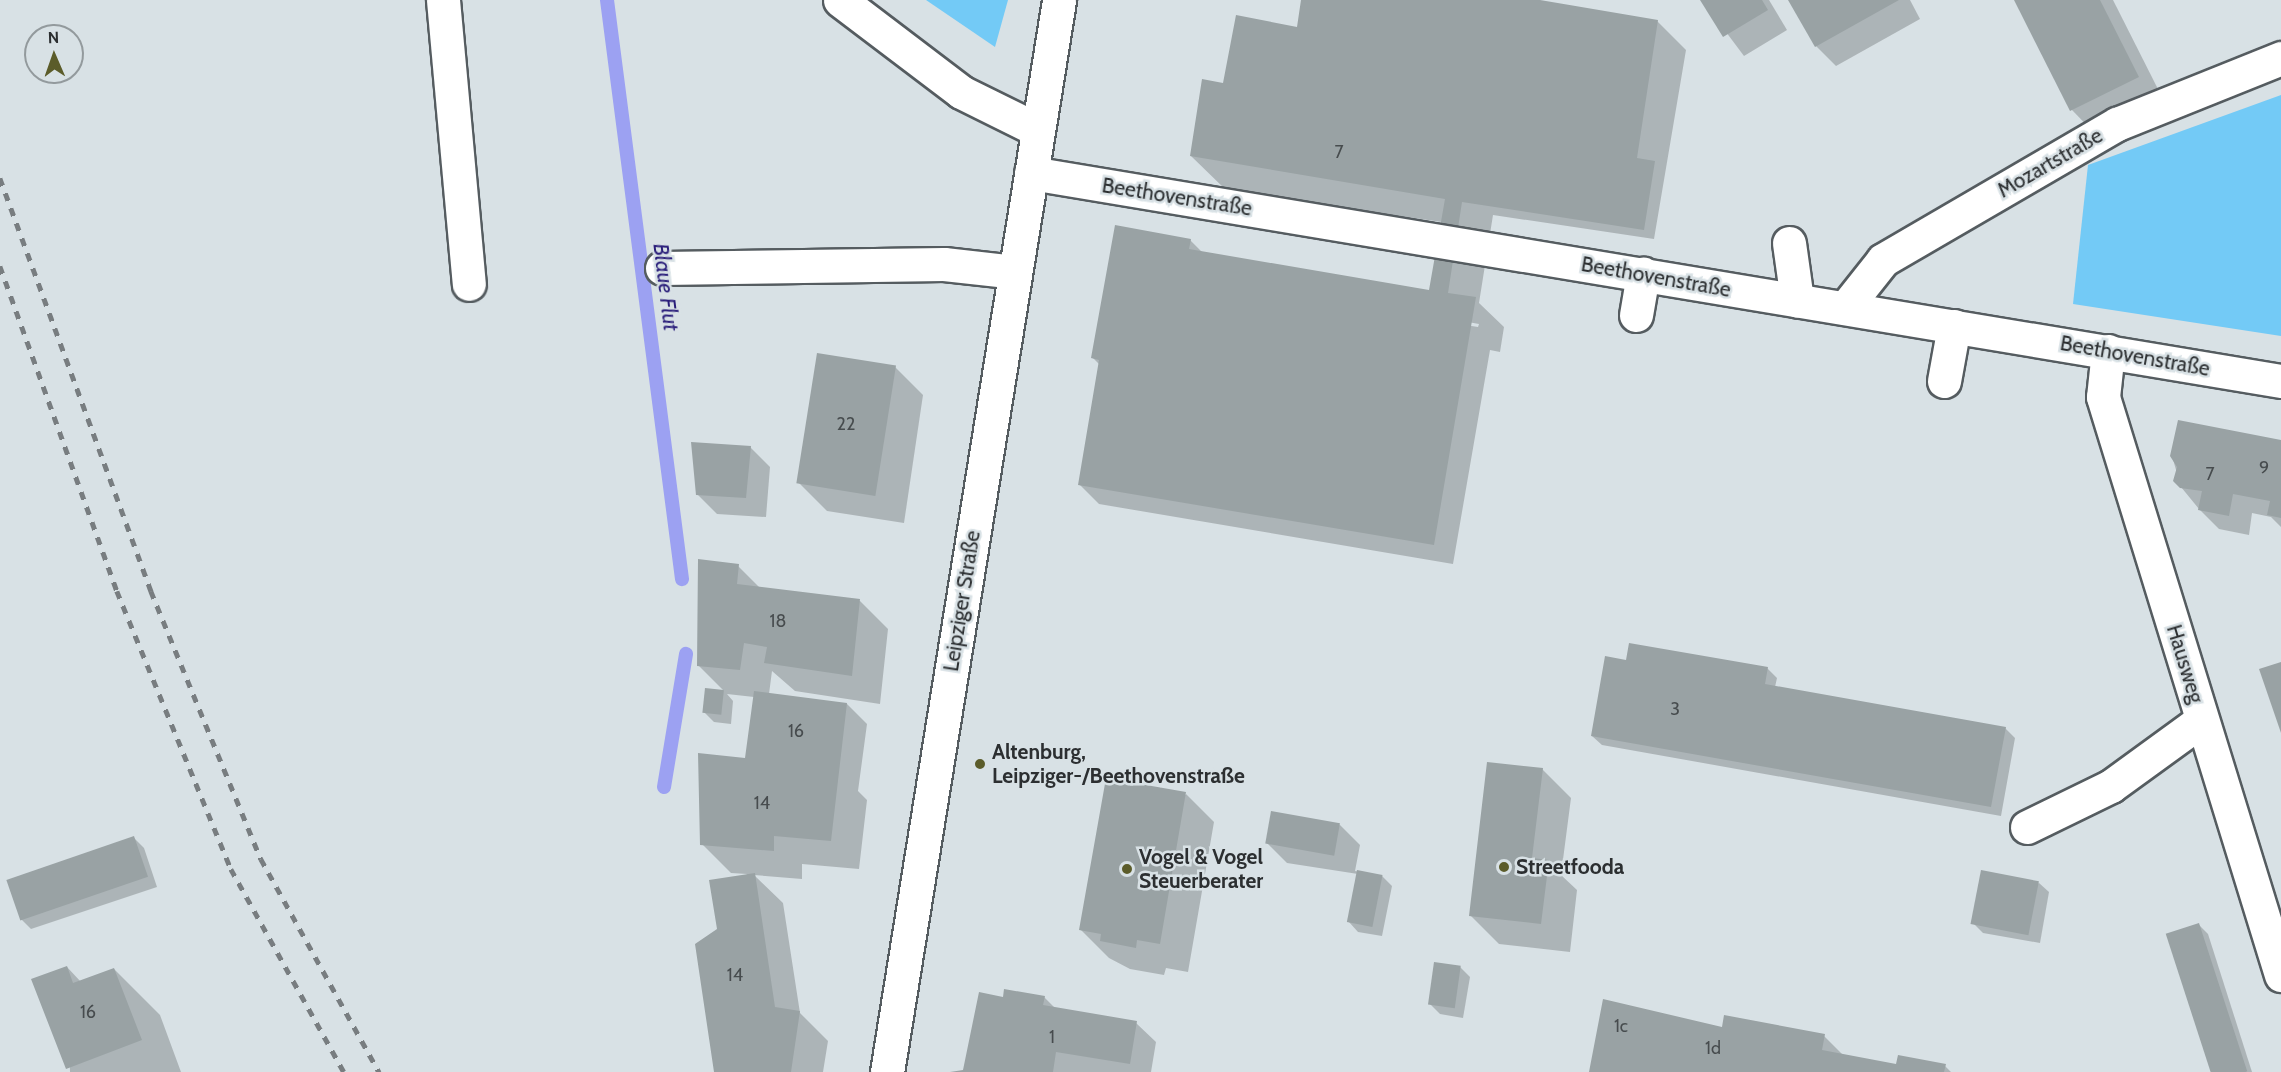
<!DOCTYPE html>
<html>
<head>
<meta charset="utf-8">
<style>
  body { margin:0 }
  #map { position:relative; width:2281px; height:1072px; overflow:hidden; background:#d8e1e5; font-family:Cabin,sans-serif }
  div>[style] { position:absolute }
  .green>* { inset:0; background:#73caf6 }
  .shadow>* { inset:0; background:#0003 }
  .stream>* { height:14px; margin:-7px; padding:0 7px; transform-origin:7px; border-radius:7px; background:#9ca1f2 }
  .building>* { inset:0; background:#99a2a4; transform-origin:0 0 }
  .roads { filter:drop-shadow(2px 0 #555c60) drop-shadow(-2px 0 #555c60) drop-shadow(0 2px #555c60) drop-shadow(0 -2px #555c60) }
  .minor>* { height:33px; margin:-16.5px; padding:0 16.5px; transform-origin:16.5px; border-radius:16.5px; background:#fff }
  .rail>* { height:4.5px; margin-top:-2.25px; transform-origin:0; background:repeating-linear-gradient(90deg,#787d80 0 8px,transparent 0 16px) }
  .dots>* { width:16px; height:16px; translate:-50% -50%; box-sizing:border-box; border:3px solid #d8e1e5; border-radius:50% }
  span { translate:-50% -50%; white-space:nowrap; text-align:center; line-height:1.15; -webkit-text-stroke:5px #d8e1e5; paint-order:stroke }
  .number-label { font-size:18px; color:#474c4e }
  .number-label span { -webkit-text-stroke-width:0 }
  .street-label { font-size:21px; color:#2c2f31 }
  .poi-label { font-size:21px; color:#2c2f31; font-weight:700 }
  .left { translate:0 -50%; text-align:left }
  .water-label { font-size:22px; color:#2a1e7a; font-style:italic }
  .north { position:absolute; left:24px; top:24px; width:60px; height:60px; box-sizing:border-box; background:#d8e1e5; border:2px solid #939a9d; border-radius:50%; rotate:358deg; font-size:16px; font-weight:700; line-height:24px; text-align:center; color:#2c2f31 }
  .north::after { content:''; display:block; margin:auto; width:21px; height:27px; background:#5b5c2a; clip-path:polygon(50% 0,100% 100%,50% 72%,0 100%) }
</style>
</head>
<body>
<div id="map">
  <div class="green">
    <div style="clip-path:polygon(926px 0,1008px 0,995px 47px)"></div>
    <div style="clip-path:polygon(2281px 95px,2281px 336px,2073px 304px,2088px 165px)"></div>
  </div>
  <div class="shadow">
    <div style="clip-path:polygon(evenodd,1302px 0,1531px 0,1657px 21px,1686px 50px,1654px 239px,1493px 215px,1479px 303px,1504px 327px,1500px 352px,1490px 350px,1453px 564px,1099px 504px,1079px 484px,1100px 365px,1093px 358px,1190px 240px,1203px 253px,1431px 291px,1442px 222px,1227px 191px,1191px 156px,1224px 84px,1298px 28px,1302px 0,1434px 316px,1479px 324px,1478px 327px,1434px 320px,1434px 316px)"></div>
    <div style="clip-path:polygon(1702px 0,1769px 0,1787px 30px,1744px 56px)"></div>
    <div style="clip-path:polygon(1790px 0,1910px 0,1920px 19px,1836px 66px,1816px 46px)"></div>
    <div style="clip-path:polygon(2016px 0,2113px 0,2166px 105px,2100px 139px,2072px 110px)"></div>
    <div style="clip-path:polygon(895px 367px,923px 395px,904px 523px,827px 511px,798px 482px)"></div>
    <div style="clip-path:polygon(2281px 441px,2281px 527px,2271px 517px,2252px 513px,2249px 535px,2219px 529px,2199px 509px,2181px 487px,2172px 456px)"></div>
    <div style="clip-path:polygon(750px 447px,770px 467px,766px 517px,717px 514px,697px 494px)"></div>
    <div style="clip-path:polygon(738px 566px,761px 589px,860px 601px,888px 629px,880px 704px,795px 691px,772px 671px,769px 694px,847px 704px,867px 724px,858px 791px,867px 800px,859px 869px,802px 864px,802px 879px,754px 875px,783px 903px,800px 1013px,828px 1041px,823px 1072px,716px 1072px,719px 929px,747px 874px,731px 873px,702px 844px,750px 761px,754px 697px,727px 694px,733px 701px,731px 724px,714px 722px,704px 712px,706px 689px,724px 691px,699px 666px)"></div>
    <div style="clip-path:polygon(1767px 668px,1777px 678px,1775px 687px,2005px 728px,2015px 738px,2001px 816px,1602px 745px,1592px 736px)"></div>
    <div style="clip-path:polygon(1542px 769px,1571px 798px,1561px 875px,1577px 890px,1570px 952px,1499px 944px,1471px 916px)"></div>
    <div style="clip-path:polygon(1186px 794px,1214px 822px,1188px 972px,1166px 968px,1164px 975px,1130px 969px,1109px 958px,1081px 930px)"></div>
    <div style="clip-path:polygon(1340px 825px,1360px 845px,1355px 871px,1382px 876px,1392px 886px,1382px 936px,1358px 932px,1349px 922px,1358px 874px,1287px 863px,1267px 843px)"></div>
    <div style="clip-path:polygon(134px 838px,144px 848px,157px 887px,31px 929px,21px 919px)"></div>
    <div style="clip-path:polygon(2039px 883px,2049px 892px,2040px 943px,1983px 933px,1973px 923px)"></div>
    <div style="clip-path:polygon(2198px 924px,2208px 934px,2252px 1072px,2211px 1072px)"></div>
    <div style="clip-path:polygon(67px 967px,81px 982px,114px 969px,160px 1015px,181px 1072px,70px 1072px)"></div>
    <div style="clip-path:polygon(1460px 967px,1470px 977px,1463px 1018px,1440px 1014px,1430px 1004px)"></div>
    <div style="clip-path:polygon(1044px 997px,1055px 1008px,1136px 1023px,1156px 1042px,1151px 1072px,951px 1072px,964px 1072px,1004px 998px)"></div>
    <div style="clip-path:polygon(1604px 1001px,1723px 1029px,1824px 1036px,1844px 1056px,1897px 1066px,1945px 1066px,1951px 1072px,1590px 1072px)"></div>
  </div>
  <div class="stream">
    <div style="left:607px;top:0;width:584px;rotate:82.62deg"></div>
    <div style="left:664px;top:787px;width:135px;rotate:-80.6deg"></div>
  </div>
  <div class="building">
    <div style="clip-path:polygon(1301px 0,1540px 0,1658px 20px,1637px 158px,1655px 161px,1644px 230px,1462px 202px,1448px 293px,1476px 297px,1434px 545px,1078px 485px,1099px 360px,1091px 358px,1115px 225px,1191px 239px,1189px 249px,1429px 290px,1445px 199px,1190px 156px,1202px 79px,1223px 83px,1236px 15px,1297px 27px)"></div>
    <div style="clip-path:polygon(1700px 0,1762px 0,1768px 10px,1723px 37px)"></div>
    <div style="clip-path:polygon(1788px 0,1899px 0,1815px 47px)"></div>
    <div style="clip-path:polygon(2014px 0,2100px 0,2139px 77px,2070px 111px)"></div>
    <div style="left:817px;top:353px;width:80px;height:132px;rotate:9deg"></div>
    <div style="clip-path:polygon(2178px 420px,2281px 440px,2281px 518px,2267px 515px,2270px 501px,2233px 494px,2229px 516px,2198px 510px,2202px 491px,2180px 488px,2173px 481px,2177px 467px,2170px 456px)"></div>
    <div style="clip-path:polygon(691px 442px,751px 446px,746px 498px,696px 495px)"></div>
    <div style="clip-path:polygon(698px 559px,739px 564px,737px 584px,860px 599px,852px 676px,764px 663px,767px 647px,744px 643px,740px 670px,697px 666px)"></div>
    <div style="clip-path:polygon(1629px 643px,1768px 667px,1765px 684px,2006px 727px,1991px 807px,1591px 736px,1605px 656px,1626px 660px)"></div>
    <div style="clip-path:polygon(2281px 662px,2281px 733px,2259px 669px)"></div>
    <div style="left:705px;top:688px;width:19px;height:25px;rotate:6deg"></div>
    <div style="clip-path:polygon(754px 691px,847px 703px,831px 841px,774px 836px,774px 851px,700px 845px,698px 753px,745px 758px)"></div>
    <div style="clip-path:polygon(1487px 762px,1543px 768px,1532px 858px,1549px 860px,1541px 924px,1469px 916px)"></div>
    <div style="clip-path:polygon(1106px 778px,1186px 792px,1160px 944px,1137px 940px,1136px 948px,1100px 941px,1101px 934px,1079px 930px)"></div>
    <div style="left:1271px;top:811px;width:70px;height:33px;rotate:10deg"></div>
    <div style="left:134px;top:836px;width:43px;height:135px;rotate:71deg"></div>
    <div style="left:1357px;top:870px;width:26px;height:53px;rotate:11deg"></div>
    <div style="left:1981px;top:870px;width:59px;height:55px;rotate:11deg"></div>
    <div style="clip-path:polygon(755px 873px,775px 1007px,800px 1011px,791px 1072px,714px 1072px,695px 944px,717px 929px,709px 880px)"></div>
    <div style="left:2199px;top:923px;width:156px;height:35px;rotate:72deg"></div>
    <div style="left:1434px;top:962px;width:27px;height:43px;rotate:8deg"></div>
    <div style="clip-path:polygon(67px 966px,73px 983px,114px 968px,142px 1040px,66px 1069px,31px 979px)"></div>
    <div style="clip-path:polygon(1004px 989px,1045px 996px,1043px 1005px,1137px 1021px,1130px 1064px,1056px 1052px,1053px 1072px,950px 1072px,963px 1070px,979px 992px,1003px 997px)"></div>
    <div style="clip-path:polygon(1603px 999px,1722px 1027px,1724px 1015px,1825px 1034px,1822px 1050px,1896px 1064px,1898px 1055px,1946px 1064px,1944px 1072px,1589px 1072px)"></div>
  </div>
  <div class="roads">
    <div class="minor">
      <div style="left:443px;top:0;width:285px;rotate:84.8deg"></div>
      <div style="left:840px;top:0;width:152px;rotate:37.2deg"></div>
      <div style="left:961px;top:92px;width:86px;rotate:26.3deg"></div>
      <div style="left:1031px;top:173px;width:1267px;rotate:9.45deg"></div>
      <div style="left:1789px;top:243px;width:58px;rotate:82deg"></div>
      <div style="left:662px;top:268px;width:282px;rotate:-0.8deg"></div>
      <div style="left:944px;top:264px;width:71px;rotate:6.4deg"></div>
      <div style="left:1845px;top:308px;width:61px;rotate:-51.6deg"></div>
      <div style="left:1883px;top:260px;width:271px;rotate:-30.2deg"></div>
      <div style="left:2117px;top:124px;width:177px;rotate:-21.9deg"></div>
      <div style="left:1636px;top:315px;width:42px;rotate:-80.3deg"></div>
      <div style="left:2108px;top:351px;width:46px;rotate:96.2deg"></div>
      <div style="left:2103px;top:397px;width:605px;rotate:72.88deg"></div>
      <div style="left:1944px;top:381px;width:56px;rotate:-79.7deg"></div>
      <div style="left:2027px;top:827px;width:93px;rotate:-26deg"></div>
      <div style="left:2111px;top:786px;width:112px;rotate:-36deg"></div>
      <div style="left:887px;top:1072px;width:1086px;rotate:-80.88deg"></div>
    </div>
  </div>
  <div class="rail">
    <div style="left:0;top:178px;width:440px;rotate:69.9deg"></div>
    <div style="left:151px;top:591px;width:290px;rotate:67.7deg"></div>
    <div style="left:261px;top:859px;width:244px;rotate:61deg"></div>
    <div style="left:0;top:266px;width:345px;rotate:70.2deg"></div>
    <div style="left:117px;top:591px;width:300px;rotate:67.7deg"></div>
    <div style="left:231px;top:869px;width:232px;rotate:60.9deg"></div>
  </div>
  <div class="dots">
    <div style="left:980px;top:764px;background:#5b5c2a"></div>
    <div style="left:1504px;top:867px;background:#5b5c2a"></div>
    <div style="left:1127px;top:869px;background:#5b5c2a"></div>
  </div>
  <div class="number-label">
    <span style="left:1339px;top:152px">7</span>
    <span style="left:846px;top:424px">22</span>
    <span style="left:2264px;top:468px">9</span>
    <span style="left:2210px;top:474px">7</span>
    <span style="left:778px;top:621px">18</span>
    <span style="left:1675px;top:709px">3</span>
    <span style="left:796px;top:731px">16</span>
    <span style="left:762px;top:803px">14</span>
    <span style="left:735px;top:975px">14</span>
    <span style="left:88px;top:1012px">16</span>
    <span style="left:1621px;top:1026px">1c</span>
    <span style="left:1052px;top:1037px">1</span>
    <span style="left:1713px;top:1048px">1d</span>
  </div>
  <div class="street-label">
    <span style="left:2050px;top:163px;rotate:-30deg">Mozartstraße</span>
    <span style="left:1177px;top:197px;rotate:9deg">Beethovenstraße</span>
    <span style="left:1656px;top:277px;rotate:10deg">Beethovenstraße</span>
    <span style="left:2135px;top:356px;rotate:10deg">Beethovenstraße</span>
    <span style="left:962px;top:601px;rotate:-81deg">Leipziger Straße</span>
    <span style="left:2185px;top:664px;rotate:73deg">Hausweg</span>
  </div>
  <div class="poi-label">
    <span class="left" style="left:992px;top:764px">Altenburg,<br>Leipziger-/Beethovenstraße</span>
    <span class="left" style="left:1139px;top:869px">Vogel &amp; Vogel<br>Steuerberater</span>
    <span class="left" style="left:1516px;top:867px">Streetfooda</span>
  </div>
  <div class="water-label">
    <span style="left:666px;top:287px;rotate:83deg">Blaue Flut</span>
  </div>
  <div class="north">N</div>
</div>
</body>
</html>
